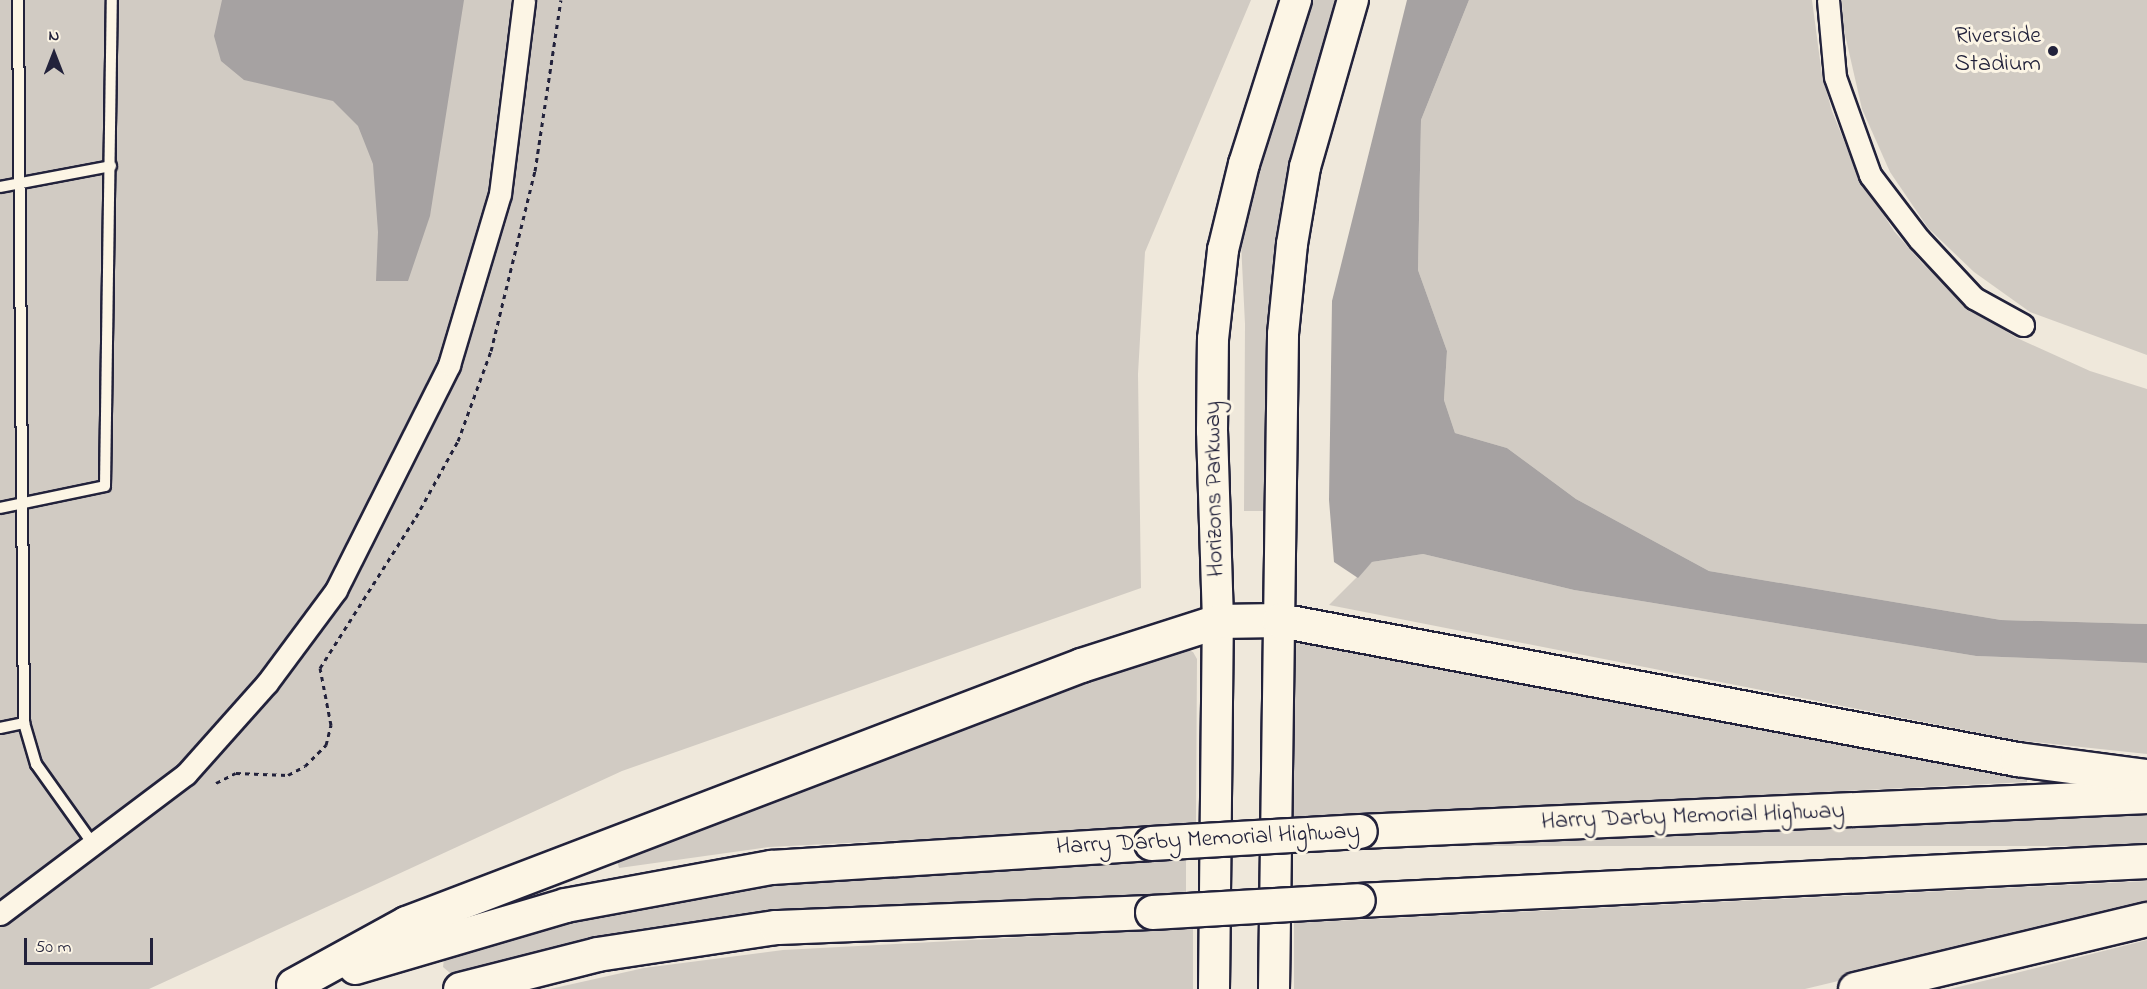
<!DOCTYPE html>
<html>
<head>
<meta charset="utf-8">
<style>
  body { margin:0 }
  #map { position:relative; width:2147px; height:989px; overflow:hidden; background:#efe8db; font-family:"Indie Flower",sans-serif }
  div>[style] { position:absolute }
  .green>* { inset:0; background:#d1cbc3; transform-origin:0 0 }
  .water>* { inset:0; background:#a6a2a2 }
  .path>* { height:3px; margin-top:-1.5px; transform-origin:0; background:repeating-linear-gradient(90deg,#22223b 0 4.5px,transparent 0 9px) }
  .roads { filter:drop-shadow(2px 0 #22223b) drop-shadow(-2px 0 #22223b) drop-shadow(0 2px #22223b) drop-shadow(0 -2px #22223b) }
  .service>* { height:10px; margin:-5px; padding:0 5px; transform-origin:5px; border-radius:5px; background:#fcf5e5 }
  .minor>* { height:21px; margin:-10.5px; padding:0 10.5px; transform-origin:10.5px; border-radius:10.5px; background:#fcf5e5 }
  .secondary>* { height:30px; margin:-15px; padding:0 15px; transform-origin:15px; border-radius:15px; background:#fcf5e5 }
  .motorway>* { height:33px; margin:-16.5px; padding:0 16.5px; transform-origin:16.5px; border-radius:16.5px; background:#fcf5e5 }
  .bridges { filter:drop-shadow(2px 0 #22223b) drop-shadow(-2px 0 #22223b) drop-shadow(0 2px #22223b) drop-shadow(0 -2px #22223b) }
  .motorway-bridge>* { height:33px; margin:-16.5px; padding:0 16.5px; transform-origin:16.5px; border-radius:16.5px; background:#fcf5e5 }
  .dots>* { width:16px; height:16px; translate:-50% -50%; box-sizing:border-box; border:3px solid #fcf5e5; border-radius:50% }
  span { translate:-50% -50%; white-space:nowrap; text-align:center; line-height:1.15; -webkit-text-stroke:6px #fcf5e5; paint-order:stroke }
  .poi-label { font-size:24px; color:#22223b }
  .right { translate:-100% -50%; text-align:right }
  .street-label { font-size:24px; color:#22223b }
  .north { position:absolute; left:24px; top:24px; width:60px; height:60px; -webkit-text-stroke:4px #fcf5e5; paint-order:stroke; rotate:0deg; font-size:16px; font-weight:700; line-height:24px; text-align:center; color:#22223b }
  .north::after { content:''; display:block; margin:auto; width:21px; height:27px; background:#22223b; clip-path:polygon(50% 0,100% 100%,50% 72%,0 100%) }
  .scale { position:absolute; left:24px; top:938px; width:129px; height:27px; box-sizing:border-box; border:3px solid #22223b; border-top:0; padding-left:8px; font-size:18px; line-height:21px; white-space:nowrap; color:#22223b; -webkit-text-stroke:4px #fcf5e5; paint-order:stroke }
</style>
</head>
<body>
<div id="map">
  <div class="green">
    <div style="clip-path:polygon(0 0,1251px 0,1145px 252px,1138px 374px,1141px 588px,622px 771px,149px 989px,0 989px)"></div>
    <div style="clip-path:polygon(1305px 0,1338px 0,1308px 100px,1278px 233px,1265px 361px,1265px 511px,1244px 511px,1245px 324px,1241px 243px,1255px 167px)"></div>
    <div style="clip-path:polygon(1469px 0,1812px 0,1822px 75px,1832px 111px,1857px 173px,1894px 231px,1923px 264px,1983px 317px,2017px 338px,2090px 371px,2147px 389px,2147px 624px,2001px 620px,1709px 571px,1576px 499px,1507px 448px,1455px 433px,1444px 400px,1447px 351px,1418px 270px,1421px 120px)"></div>
    <div style="clip-path:polygon(1842px 0,2147px 0,2147px 355px,2030px 312px,1974px 272px,1928px 228px,1890px 172px,1862px 109px,1843px 26px)"></div>
    <div style="clip-path:polygon(1423px 554px,1574px 590px,1976px 656px,2147px 663px,2147px 754px,2015px 740px,1329px 605px,1372px 562px)"></div>
    <div style="clip-path:polygon(1306px 641px,1698px 717px,2027px 775px,2027px 782px,1293px 818px,1293px 647px,1297px 642px)"></div>
    <div style="clip-path:polygon(1182px 647px,1193px 652px,1197px 659px,1196px 825px,769px 847px,619px 868px,617px 861px)"></div>
    <div style="left:2147px;top:810px;width:36px;height:847px;rotate:90deg"></div>
    <div style="clip-path:polygon(1186px 858px,1186px 893px,823px 913px,456px 978px,443px 967px,445px 951px,635px 898px,822px 877px)"></div>
    <div style="clip-path:polygon(2147px 881px,2147px 907px,1805px 989px,1294px 989px,1294px 923px)"></div>
    <div style="clip-path:polygon(1193px 928px,1193px 989px,550px 989px,644px 968px,783px 950px)"></div>
    <div style="clip-path:polygon(2147px 940px,2147px 989px,1950px 989px,2012px 974px)"></div>
  </div>
  <div class="water">
    <div style="clip-path:polygon(222px 0,464px 0,430px 216px,408px 281px,376px 281px,378px 232px,373px 164px,358px 126px,333px 101px,244px 80px,221px 61px,214px 36px)"></div>
    <div style="clip-path:polygon(1407px 0,1469px 0,1421px 120px,1418px 270px,1447px 351px,1444px 400px,1455px 433px,1507px 448px,1576px 499px,1709px 571px,2001px 620px,2147px 624px,2147px 663px,1976px 656px,1574px 590px,1423px 554px,1372px 562px,1358px 578px,1334px 562px,1329px 500px,1332px 301px)"></div>
  </div>
  <div class="path">
    <div style="left:216px;top:783px;width:22px;rotate:-27deg"></div>
    <div style="left:236px;top:773px;width:52px;rotate:2.2deg"></div>
    <div style="left:288px;top:775px;width:19px;rotate:-28deg"></div>
    <div style="left:305px;top:766px;width:30px;rotate:-45deg"></div>
    <div style="left:326px;top:745px;width:21px;rotate:-76deg"></div>
    <div style="left:331px;top:725px;width:58px;rotate:-100.9deg"></div>
    <div style="left:320px;top:668px;width:179px;rotate:-57.6deg"></div>
    <div style="left:416px;top:517px;width:87px;rotate:-61.1deg"></div>
    <div style="left:458px;top:441px;width:96px;rotate:-69.9deg"></div>
    <div style="left:491px;top:351px;width:185px;rotate:-76.3deg"></div>
    <div style="left:535px;top:171px;width:173px;rotate:-81.4deg"></div>
  </div>
  <div class="roads">
    <div class="service">
      <div style="left:0;top:187px;width:113px;rotate:-10.7deg"></div>
      <div style="left:0;top:508px;width:107px;rotate:-11.8deg"></div>
      <div style="left:105px;top:486px;width:486px;rotate:-89.2deg"></div>
      <div style="left:24px;top:723px;width:43px;rotate:73.7deg"></div>
      <div style="left:36px;top:764px;width:98px;rotate:54.5deg"></div>
      <div style="left:0;top:728px;width:25px;rotate:-12deg"></div>
      <div style="left:24px;top:723px;width:723px;rotate:-90.48deg"></div>
    </div>
    <div class="minor">
      <div style="left:1828px;top:0;width:77px;rotate:84.8deg"></div>
      <div style="left:1835px;top:77px;width:104px;rotate:70.3deg"></div>
      <div style="left:1870px;top:175px;width:81px;rotate:52.6deg"></div>
      <div style="left:1919px;top:239px;width:81px;rotate:47deg"></div>
      <div style="left:1974px;top:298px;width:56px;rotate:28.9deg"></div>
      <div style="left:0;top:914px;width:233px;rotate:-37deg"></div>
      <div style="left:186px;top:774px;width:122px;rotate:-48.3deg"></div>
      <div style="left:267px;top:683px;width:116px;rotate:-53.4deg"></div>
      <div style="left:336px;top:590px;width:252px;rotate:-63.3deg"></div>
      <div style="left:449px;top:365px;width:178px;rotate:-73.4deg"></div>
      <div style="left:500px;top:194px;width:195px;rotate:-82.9deg"></div>
    </div>
    <div class="secondary">
      <div style="left:1214px;top:989px;width:368px;rotate:-89.4deg"></div>
      <div style="left:1218px;top:621px;width:190px;rotate:-91.8deg"></div>
      <div style="left:1212px;top:431px;width:92px;rotate:-89.4deg"></div>
      <div style="left:1213px;top:339px;width:90px;rotate:-83.6deg"></div>
      <div style="left:1223px;top:250px;width:89px;rotate:-76.3deg"></div>
      <div style="left:1244px;top:164px;width:172px;rotate:-72.4deg"></div>
      <div style="left:1274px;top:989px;width:655px;rotate:-89.21deg"></div>
      <div style="left:1283px;top:334px;width:90px;rotate:-84.3deg"></div>
      <div style="left:1292px;top:244px;width:78px;rotate:-80.4deg"></div>
      <div style="left:1305px;top:167px;width:174px;rotate:-74deg"></div>
    </div>
    <div class="motorway">
      <div style="left:1360px;top:831px;width:788px;rotate:-2.55deg"></div>
      <div style="left:1358px;top:900px;width:790px;rotate:-2.83deg"></div>
      <div style="left:355px;top:967px;width:219px;rotate:-16.4deg"></div>
      <div style="left:565px;top:905px;width:209px;rotate:-10.5deg"></div>
      <div style="left:771px;top:867px;width:381px;rotate:-3.6deg"></div>
      <div style="left:293px;top:985px;width:129px;rotate:-28.8deg"></div>
      <div style="left:406px;top:923px;width:723px;rotate:-20.92deg"></div>
      <div style="left:1081px;top:665px;width:144px;rotate:-17.8deg"></div>
      <div style="left:1218px;top:621px;width:61px;rotate:-0.9deg"></div>
      <div style="left:1279px;top:620px;width:751px;rotate:10.67deg"></div>
      <div style="left:2017px;top:759px;width:131px;rotate:7.5deg"></div>
      <div style="left:460px;top:989px;width:141px;rotate:-14.3deg"></div>
      <div style="left:597px;top:954px;width:181px;rotate:-8.6deg"></div>
      <div style="left:776px;top:927px;width:376px;rotate:-2.3deg"></div>
      <div style="left:1855px;top:989px;width:300px;rotate:-13.5deg"></div>
    </div>
  </div>
  <div class="bridges">
    <div class="motorway-bridge">
      <div style="left:1151px;top:843px;width:209px;rotate:-3.3deg"></div>
      <div style="left:1152px;top:912px;width:206px;rotate:-3.3deg"></div>
    </div>
  </div>
  <div class="dots">
    <div style="left:2053px;top:51px;background:#22223b"></div>
  </div>
  <div class="poi-label">
    <span class="right" style="left:2041px;top:51px">Riverside<br>Stadium</span>
  </div>
  <div class="street-label">
    <span style="left:1215px;top:489px;rotate:-91deg">Horizons Parkway</span>
    <span style="left:1693px;top:817px;rotate:-2deg">Harry Darby Memorial Highway</span>
    <span style="left:1208px;top:840px;rotate:-3deg">Harry Darby Memorial Highway</span>
  </div>
  <div class="north">N</div>
  <div class="scale">50 m</div>
</div>
</body>
</html>
